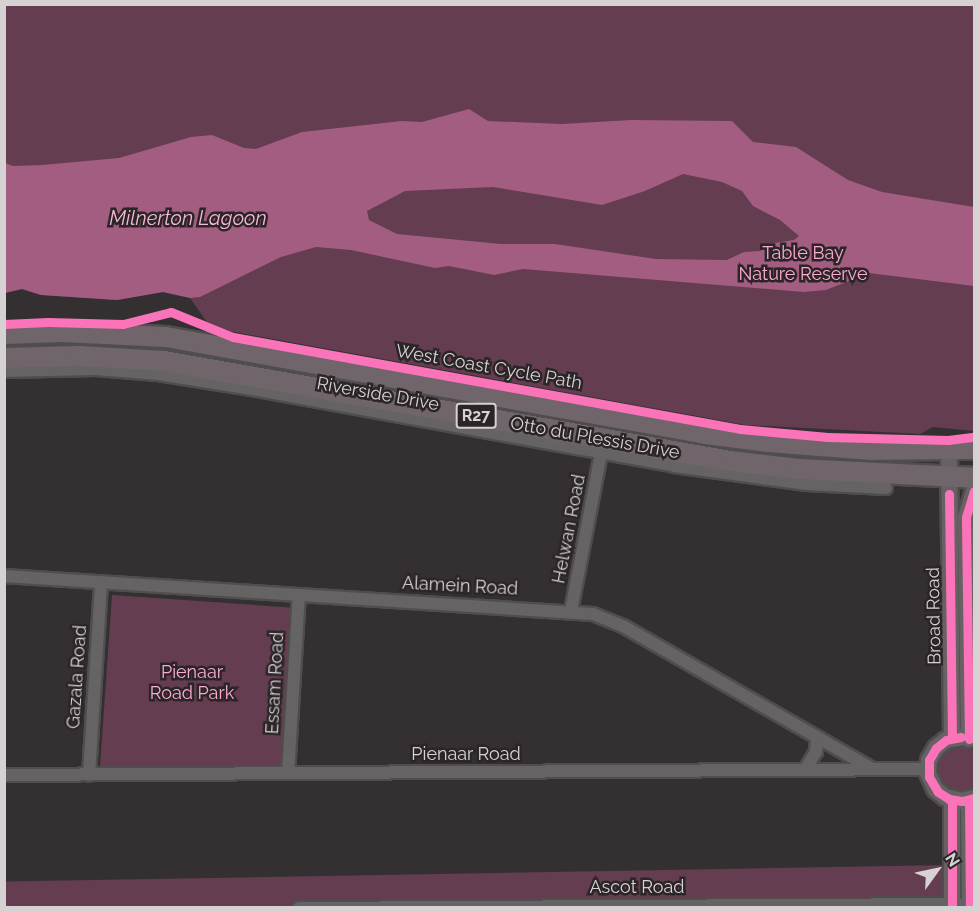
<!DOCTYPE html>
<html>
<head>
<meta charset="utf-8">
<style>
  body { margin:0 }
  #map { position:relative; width:979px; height:912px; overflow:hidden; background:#343032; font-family:Raleway,sans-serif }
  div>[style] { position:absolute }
  .green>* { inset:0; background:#643d51; transform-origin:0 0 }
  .water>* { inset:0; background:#a25d81 }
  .roads { filter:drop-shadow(2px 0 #504d4f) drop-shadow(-2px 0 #504d4f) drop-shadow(0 2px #504d4f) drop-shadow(0 -2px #504d4f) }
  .street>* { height:12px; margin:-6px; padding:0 6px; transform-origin:6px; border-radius:6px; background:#656364 }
  .secondary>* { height:16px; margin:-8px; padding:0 8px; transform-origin:8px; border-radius:8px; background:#676164 }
  .primary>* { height:20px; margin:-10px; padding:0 10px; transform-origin:10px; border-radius:10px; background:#6f656a }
  .cycleway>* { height:9px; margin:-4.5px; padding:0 4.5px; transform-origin:4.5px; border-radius:4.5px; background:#fb73b8 }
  span { translate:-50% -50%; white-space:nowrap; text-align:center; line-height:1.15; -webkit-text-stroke:5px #2b2528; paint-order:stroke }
  .shield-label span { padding:2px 4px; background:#2b2528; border:2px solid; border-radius:4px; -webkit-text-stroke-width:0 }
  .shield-label { font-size:16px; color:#d6d1d3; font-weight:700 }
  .park-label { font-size:18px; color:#fea9d3 }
  .street-label { font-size:18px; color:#d6d1d3 }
  .water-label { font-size:20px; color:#f7b7d6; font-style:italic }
  .frame { position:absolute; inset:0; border:6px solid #d6d1d3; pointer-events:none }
  .north { position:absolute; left:907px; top:840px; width:60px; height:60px; -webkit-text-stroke:4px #2b2528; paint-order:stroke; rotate:57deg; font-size:16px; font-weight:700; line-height:24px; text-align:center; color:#d6d1d3 }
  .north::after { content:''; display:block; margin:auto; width:21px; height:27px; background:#d6d1d3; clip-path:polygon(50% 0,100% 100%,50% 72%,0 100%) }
</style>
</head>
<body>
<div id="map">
  <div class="green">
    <div style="clip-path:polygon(5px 5px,974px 5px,974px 431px,933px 427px,920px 434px,746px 425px,229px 331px,207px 322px,190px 298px,163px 292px,117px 300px,41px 295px,22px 289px,5px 293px)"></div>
    <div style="left:112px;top:595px;width:181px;height:174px;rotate:4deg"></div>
    <div style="clip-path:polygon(962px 745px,974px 750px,974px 789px,964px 793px,951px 792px,941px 784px,936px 772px,937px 762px,941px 753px,949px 747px)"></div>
    <div style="left:951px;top:865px;width:39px;height:947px;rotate:89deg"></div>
  </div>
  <div class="water">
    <div style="clip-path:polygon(evenodd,469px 109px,488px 121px,562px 124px,631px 120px,732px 121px,753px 142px,796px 147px,848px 180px,882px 192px,974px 207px,974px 286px,869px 273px,826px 290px,804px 292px,523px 269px,494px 275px,449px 266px,435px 268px,351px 250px,316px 247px,281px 257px,200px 297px,190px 298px,163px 292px,117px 300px,41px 295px,22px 289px,5px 293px,5px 163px,13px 166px,42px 165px,119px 158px,191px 137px,212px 135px,244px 148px,256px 149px,302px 132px,402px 121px,422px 122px,469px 109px,683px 174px,722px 182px,742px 191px,753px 206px,780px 220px,799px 236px,794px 240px,775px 243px,760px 251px,744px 252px,727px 260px,656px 259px,555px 244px,501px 244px,397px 234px,369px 220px,367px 211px,405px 191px,493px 187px,602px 205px,645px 191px,683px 174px)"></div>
  </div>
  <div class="roads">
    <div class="street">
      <div style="left:4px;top:371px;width:92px;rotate:-1.2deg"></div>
      <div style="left:96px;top:369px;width:62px;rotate:4.6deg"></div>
      <div style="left:158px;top:374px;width:95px;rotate:9.1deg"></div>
      <div style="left:252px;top:389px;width:429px;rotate:10.3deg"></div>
      <div style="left:674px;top:466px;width:134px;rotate:7.7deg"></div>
      <div style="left:807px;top:484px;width:79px;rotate:2.9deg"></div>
      <div style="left:4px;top:576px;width:590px;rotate:3.69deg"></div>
      <div style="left:593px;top:614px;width:32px;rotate:22deg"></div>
      <div style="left:623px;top:626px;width:286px;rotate:29.8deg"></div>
      <div style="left:571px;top:611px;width:160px;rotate:-79.2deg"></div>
      <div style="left:805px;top:770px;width:21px;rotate:-59deg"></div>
      <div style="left:816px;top:752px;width:13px;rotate:-86deg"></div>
      <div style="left:288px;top:773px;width:178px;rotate:-86.5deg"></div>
      <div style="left:4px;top:775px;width:924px;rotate:-0.37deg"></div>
      <div style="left:89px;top:775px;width:193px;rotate:-86.4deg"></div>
      <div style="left:299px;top:908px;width:659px;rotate:-0.35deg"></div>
    </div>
    <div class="secondary">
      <div style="left:949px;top:450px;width:288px;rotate:89.4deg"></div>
      <div style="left:963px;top:737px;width:17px;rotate:170deg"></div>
      <div style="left:946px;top:740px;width:13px;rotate:141deg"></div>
      <div style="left:936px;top:748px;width:14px;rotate:120deg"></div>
      <div style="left:929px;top:760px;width:13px;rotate:94deg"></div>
      <div style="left:928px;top:773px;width:17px;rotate:66deg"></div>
      <div style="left:935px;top:789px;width:13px;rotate:39deg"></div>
      <div style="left:945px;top:797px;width:17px;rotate:13deg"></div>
      <div style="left:962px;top:801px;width:12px;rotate:-14deg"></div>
      <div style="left:969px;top:739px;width:222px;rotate:-90.8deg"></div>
      <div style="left:966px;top:517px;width:27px;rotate:-73deg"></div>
      <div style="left:969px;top:800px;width:108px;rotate:89.5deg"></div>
      <div style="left:952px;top:908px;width:108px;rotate:-90deg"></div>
    </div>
    <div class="primary">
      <div style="left:4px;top:334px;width:58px;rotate:-2deg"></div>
      <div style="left:62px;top:332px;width:104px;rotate:2.8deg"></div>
      <div style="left:166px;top:337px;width:549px;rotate:10.18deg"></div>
      <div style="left:706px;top:434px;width:63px;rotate:7.4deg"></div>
      <div style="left:768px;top:442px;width:104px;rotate:4.4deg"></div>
      <div style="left:872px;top:450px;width:102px;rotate:-0.6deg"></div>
      <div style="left:4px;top:358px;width:76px;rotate:-1.5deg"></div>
      <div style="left:80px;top:356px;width:84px;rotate:3.4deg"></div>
      <div style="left:164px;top:361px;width:575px;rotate:10.02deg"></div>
      <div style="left:730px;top:461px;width:69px;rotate:6.6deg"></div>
      <div style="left:799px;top:469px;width:175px;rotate:2.9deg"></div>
    </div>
  </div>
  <div class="cycleway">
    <div style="left:4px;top:324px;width:44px;rotate:-2.6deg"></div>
    <div style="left:48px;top:322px;width:75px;rotate:1.5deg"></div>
    <div style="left:123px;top:324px;width:49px;rotate:-14deg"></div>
    <div style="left:171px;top:312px;width:67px;rotate:22deg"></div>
    <div style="left:233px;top:337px;width:515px;rotate:10.28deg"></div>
    <div style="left:740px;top:429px;width:88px;rotate:5.2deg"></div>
    <div style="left:828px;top:437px;width:120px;rotate:1.4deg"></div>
    <div style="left:948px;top:440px;width:26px;rotate:-7deg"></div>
    <div style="left:949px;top:494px;width:244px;rotate:89.3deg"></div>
    <div style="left:961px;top:737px;width:15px;rotate:169deg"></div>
    <div style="left:946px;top:740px;width:13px;rotate:141deg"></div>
    <div style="left:936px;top:748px;width:14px;rotate:120deg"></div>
    <div style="left:929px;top:760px;width:17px;rotate:90deg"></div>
    <div style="left:929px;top:777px;width:17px;rotate:59deg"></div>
    <div style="left:938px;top:792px;width:13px;rotate:32deg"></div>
    <div style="left:949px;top:799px;width:13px;rotate:9deg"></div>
    <div style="left:962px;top:801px;width:12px;rotate:-14deg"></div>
    <div style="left:969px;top:739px;width:222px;rotate:-90.8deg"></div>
    <div style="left:966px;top:517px;width:27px;rotate:-73deg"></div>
    <div style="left:969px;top:800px;width:108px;rotate:89.5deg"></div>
    <div style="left:952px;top:908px;width:108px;rotate:-90deg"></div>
  </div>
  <div class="shield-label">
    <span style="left:476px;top:416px">R27</span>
  </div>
  <div class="park-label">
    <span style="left:803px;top:264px">Table Bay<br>Nature Reserve</span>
    <span style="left:192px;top:683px">Pienaar<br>Road Park</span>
  </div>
  <div class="street-label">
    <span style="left:489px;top:367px;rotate:10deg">West Coast Cycle Path</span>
    <span style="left:378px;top:394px;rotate:10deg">Riverside Drive</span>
    <span style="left:595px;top:438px;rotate:10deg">Otto du Plessis Drive</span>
    <span style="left:569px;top:529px;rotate:-79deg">Helwan Road</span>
    <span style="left:460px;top:586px;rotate:3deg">Alamein Road</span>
    <span style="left:934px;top:616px;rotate:-91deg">Broad Road</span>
    <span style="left:77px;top:677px;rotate:-86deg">Gazala Road</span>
    <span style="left:275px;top:683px;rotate:-87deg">Essam Road</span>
    <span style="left:466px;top:754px">Pienaar Road</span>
    <span style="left:637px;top:887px">Ascot Road</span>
  </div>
  <div class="water-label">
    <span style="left:188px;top:218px">Milnerton Lagoon</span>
  </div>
  <div class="frame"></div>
  <div class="north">N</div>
</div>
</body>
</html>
